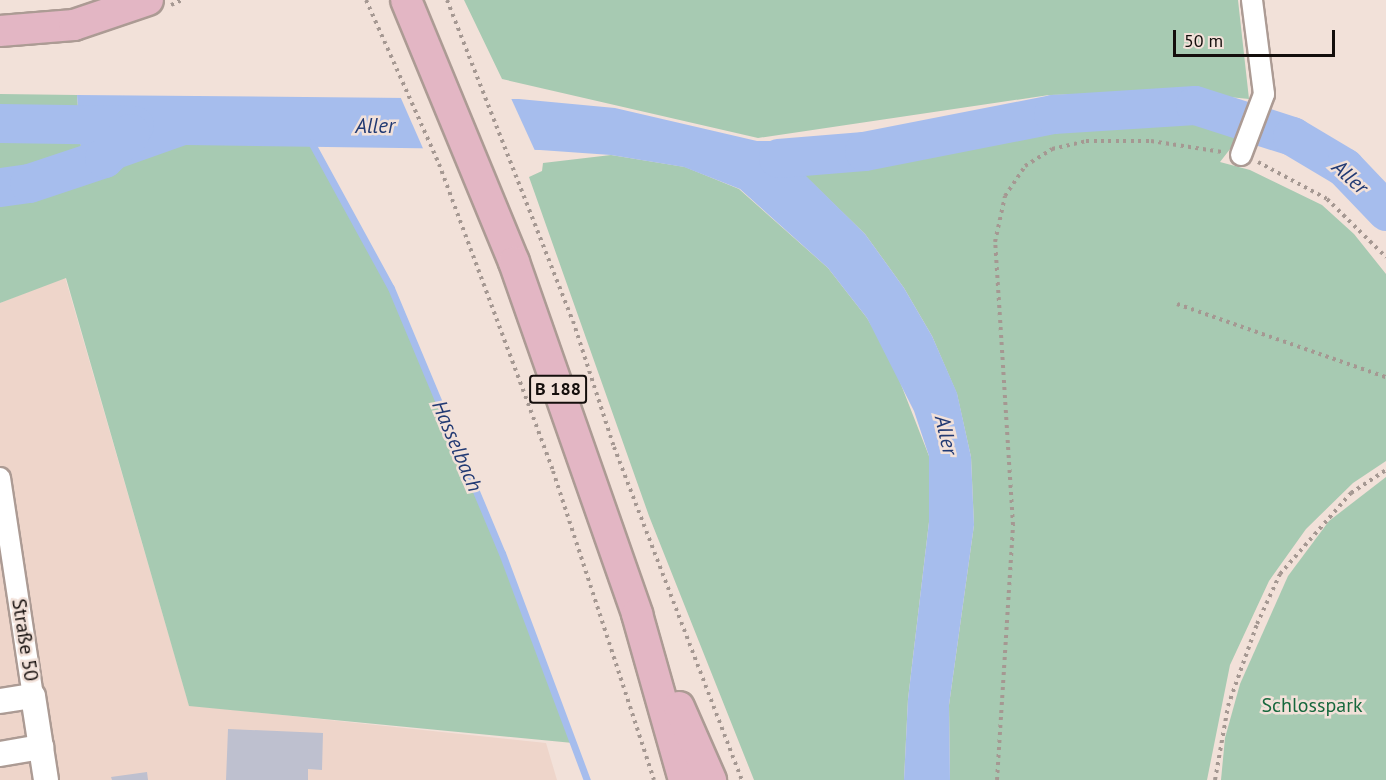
<!DOCTYPE html>
<html>
<head>
<meta charset="utf-8">
<style>
  body { margin:0 }
  #map { position:relative; width:1386px; height:780px; overflow:hidden; background:#f2e1d9; font-family:"PT Sans",sans-serif }
  div>[style] { position:absolute }
  .built>* { inset:0; background:#eed5ca }
  .green>* { inset:0; background:#a7cab2 }
  .water>* { inset:0; background:#a6bded }
  .pier>* { inset:0; background:#f2e1d9 }
  .stream>* { height:7px; margin:-3.5px; padding:0 3.5px; transform-origin:3.5px; border-radius:3.5px; background:#a6bded }
  .river>* { height:39px; margin:-19.5px; padding:0 19.5px; transform-origin:19.5px; border-radius:19.5px; background:#a6bded }
  .building>* { inset:0; background:#bec0cf }
  .path>* { height:4px; margin-top:-2px; transform-origin:0; background:repeating-linear-gradient(90deg,#a59892 0 3px,transparent 0 7.5px) }
  .roads { filter:drop-shadow(2px 0 #ac9b94) drop-shadow(-2px 0 #ac9b94) drop-shadow(0 2px #ac9b94) drop-shadow(0 -2px #ac9b94) }
  .minor>* { height:20px; margin:-10px; padding:0 10px; transform-origin:10px; border-radius:10px; background:#fff }
  .tertiary>* { height:24px; margin:-12px; padding:0 12px; transform-origin:12px; border-radius:12px; background:#fff }
  .primary>* { height:30px; margin:-15px; padding:0 15px; transform-origin:15px; border-radius:15px; background:#e3b6c4 }
  span { translate:-50% -50%; white-space:nowrap; text-align:center; line-height:1.15; -webkit-text-stroke:5px #f2e1d9; paint-order:stroke }
  .shield-label span { padding:2px 4px; background:#f2e1d9; border:2px solid; border-radius:4px; -webkit-text-stroke-width:0 }
  .shield-label { font-size:18px; color:#140e0c; font-weight:700 }
  .street-label { font-size:20px; color:#140e0c }
  .park-label { font-size:20px; color:#17683d }
  .water-label { font-size:21px; color:#223a73; font-style:italic }
  .scale { position:absolute; left:1173px; top:30px; width:162px; height:27px; box-sizing:border-box; border:3px solid #140e0c; border-top:0; padding-left:8px; font-size:18px; line-height:21px; white-space:nowrap; color:#140e0c; -webkit-text-stroke:4px #f2e1d9; paint-order:stroke }
</style>
</head>
<body>
<div id="map">
  <div class="built">
    <div style="clip-path:polygon(65px 277px,189px 705px,546px 743px,557px 780px,0 780px,0 303px)"></div>
  </div>
  <div class="green">
    <div style="clip-path:polygon(464px 0,1238px 0,1249px 99px,1178px 92px,1049px 95px,758px 138px,502px 79px)"></div>
    <div style="clip-path:polygon(0 94px,77px 95px,81px 147px,104px 158px,301px 124px,391px 288px,502px 553px,573px 743px,189px 706px,66px 278px,0 303px)"></div>
    <div style="clip-path:polygon(1198px 114px,1243px 124px,1237px 140px,1220px 162px,1250px 170px,1322px 205px,1354px 234px,1386px 274px,1386px 461px,1353px 483px,1306px 529px,1269px 581px,1230px 665px,1207px 780px,950px 780px,949px 705px,974px 525px,971px 457px,957px 394px,932px 336px,904px 288px,865px 234px,801px 172px,839px 159px,1000px 133px)"></div>
    <div style="clip-path:polygon(611px 155px,685px 167px,739px 189px,828px 268px,867px 318px,891px 359px,929px 456px,929px 522px,908px 699px,904px 780px,754px 780px,649px 516px,529px 177px,542px 171px,543px 163px)"></div>
    <div style="clip-path:polygon(1386px 477px,1386px 780px,1221px 780px,1225px 738px,1240px 684px,1288px 576px,1329px 521px)"></div>
  </div>
  <div class="water">
    <div style="clip-path:polygon(77px 95px,519px 99px,615px 108px,757px 141px,827px 141px,831px 163px,802px 172px,865px 234px,904px 288px,932px 336px,957px 393px,971px 457px,974px 525px,949px 705px,950px 780px,904px 780px,908px 699px,929px 522px,929px 456px,914px 411px,867px 318px,828px 268px,740px 189px,684px 167px,611px 155px,540px 150px,186px 145px,93px 178px,81px 148px)"></div>
  </div>
  <div class="pier">
    <div style="clip-path:polygon(400px 96px,510px 96px,536px 153px,425px 153px)"></div>
  </div>
  <div class="stream">
    <div style="left:311px;top:142px;width:166px;rotate:61.3deg"></div>
    <div style="left:391px;top:288px;width:287px;rotate:67.3deg"></div>
    <div style="left:502px;top:553px;width:242px;rotate:69.5deg"></div>
  </div>
  <div class="river">
    <div style="left:0;top:123px;width:134px;rotate:0.9deg"></div>
    <div style="left:778px;top:158px;width:86px;rotate:-4.7deg"></div>
    <div style="left:864px;top:151px;width:193px;rotate:-11.1deg"></div>
    <div style="left:1053px;top:114px;width:142px;rotate:-3.6deg"></div>
    <div style="left:1195px;top:105px;width:102px;rotate:17.7deg"></div>
    <div style="left:1292px;top:136px;width:61px;rotate:30.8deg"></div>
    <div style="left:1344px;top:167px;width:61px;rotate:46.3deg"></div>
    <div style="left:0;top:187px;width:29px;rotate:-8deg"></div>
    <div style="left:29px;top:183px;width:79px;rotate:-18.4deg"></div>
    <div style="left:104px;top:158px;width:36px;rotate:-44deg"></div>
  </div>
  <div class="building">
    <div style="clip-path:polygon(228px 729px,323px 733px,322px 770px,308px 769px,308px 780px,226px 780px)"></div>
    <div style="clip-path:polygon(147px 772px,148px 780px,112px 780px,111px 777px)"></div>
  </div>
  <div class="path">
    <div style="left:366px;top:0;width:180px;rotate:66deg"></div>
    <div style="left:439px;top:164px;width:327px;rotate:69.6deg"></div>
    <div style="left:553px;top:471px;width:325px;rotate:71.9deg"></div>
    <div style="left:447px;top:0;width:345px;rotate:68.6deg"></div>
    <div style="left:573px;top:321px;width:133px;rotate:72deg"></div>
    <div style="left:614px;top:447px;width:357px;rotate:69deg"></div>
    <div style="left:171px;top:5px;width:12px;rotate:-24deg"></div>
    <div style="left:1258px;top:162px;width:78px;rotate:28.2deg"></div>
    <div style="left:1327px;top:199px;width:83px;rotate:44.5deg"></div>
    <div style="left:1177px;top:304px;width:221px;rotate:19.3deg"></div>
    <div style="left:997px;top:780px;width:256px;rotate:-86.4deg"></div>
    <div style="left:1013px;top:525px;width:284px;rotate:-93.6deg"></div>
    <div style="left:995px;top:242px;width:47px;rotate:-77.7deg"></div>
    <div style="left:1005px;top:196px;width:36px;rotate:-56deg"></div>
    <div style="left:1025px;top:166px;width:32px;rotate:-32deg"></div>
    <div style="left:1052px;top:149px;width:35px;rotate:-13deg"></div>
    <div style="left:1086px;top:141px;width:65px"></div>
    <div style="left:1151px;top:141px;width:72px;rotate:8.8deg"></div>
    <div style="left:1215px;top:780px;width:75px;rotate:-80deg"></div>
    <div style="left:1228px;top:706px;width:87px;rotate:-70.5deg"></div>
    <div style="left:1257px;top:624px;width:55px;rotate:-65.3deg"></div>
    <div style="left:1280px;top:574px;width:108px;rotate:-48.8deg"></div>
    <div style="left:1351px;top:493px;width:42px;rotate:-33.3deg"></div>
  </div>
  <div class="roads">
    <div class="minor">
      <div style="left:1241px;top:155px;width:65px;rotate:-69.3deg"></div>
      <div style="left:1264px;top:94px;width:95px;rotate:-97.3deg"></div>
      <div style="left:0;top:478px;width:220px;rotate:81.4deg"></div>
    </div>
    <div class="tertiary">
      <div style="left:0;top:701px;width:33px;rotate:-9deg"></div>
      <div style="left:33px;top:696px;width:85px;rotate:81.2deg"></div>
      <div style="left:0;top:754px;width:42px;rotate:-9.7deg"></div>
    </div>
    <div class="primary">
      <div style="left:406px;top:0;width:283px;rotate:67.6deg"></div>
      <div style="left:514px;top:262px;width:373px;rotate:70.7deg"></div>
      <div style="left:637px;top:614px;width:173px;rotate:74.2deg"></div>
      <div style="left:0;top:31px;width:74px;rotate:-4.6deg"></div>
      <div style="left:74px;top:25px;width:78px;rotate:-18.7deg"></div>
      <div style="left:679px;top:707px;width:80px;rotate:66.3deg"></div>
    </div>
  </div>
  <div class="shield-label">
    <span style="left:558px;top:389px">B 188</span>
  </div>
  <div class="street-label">
    <span style="left:25px;top:640px;rotate:81deg">Straße 50</span>
  </div>
  <div class="park-label">
    <span style="left:1312px;top:705px">Schlosspark</span>
  </div>
  <div class="water-label">
    <span style="left:375px;top:126px">Aller</span>
    <span style="left:1350px;top:177px;rotate:42deg">Aller</span>
    <span style="left:946px;top:435px;rotate:77deg">Aller</span>
    <span style="left:457px;top:446px;rotate:67deg">Hasselbach</span>
  </div>
  <div class="scale">50 m</div>
</div>
</body>
</html>
